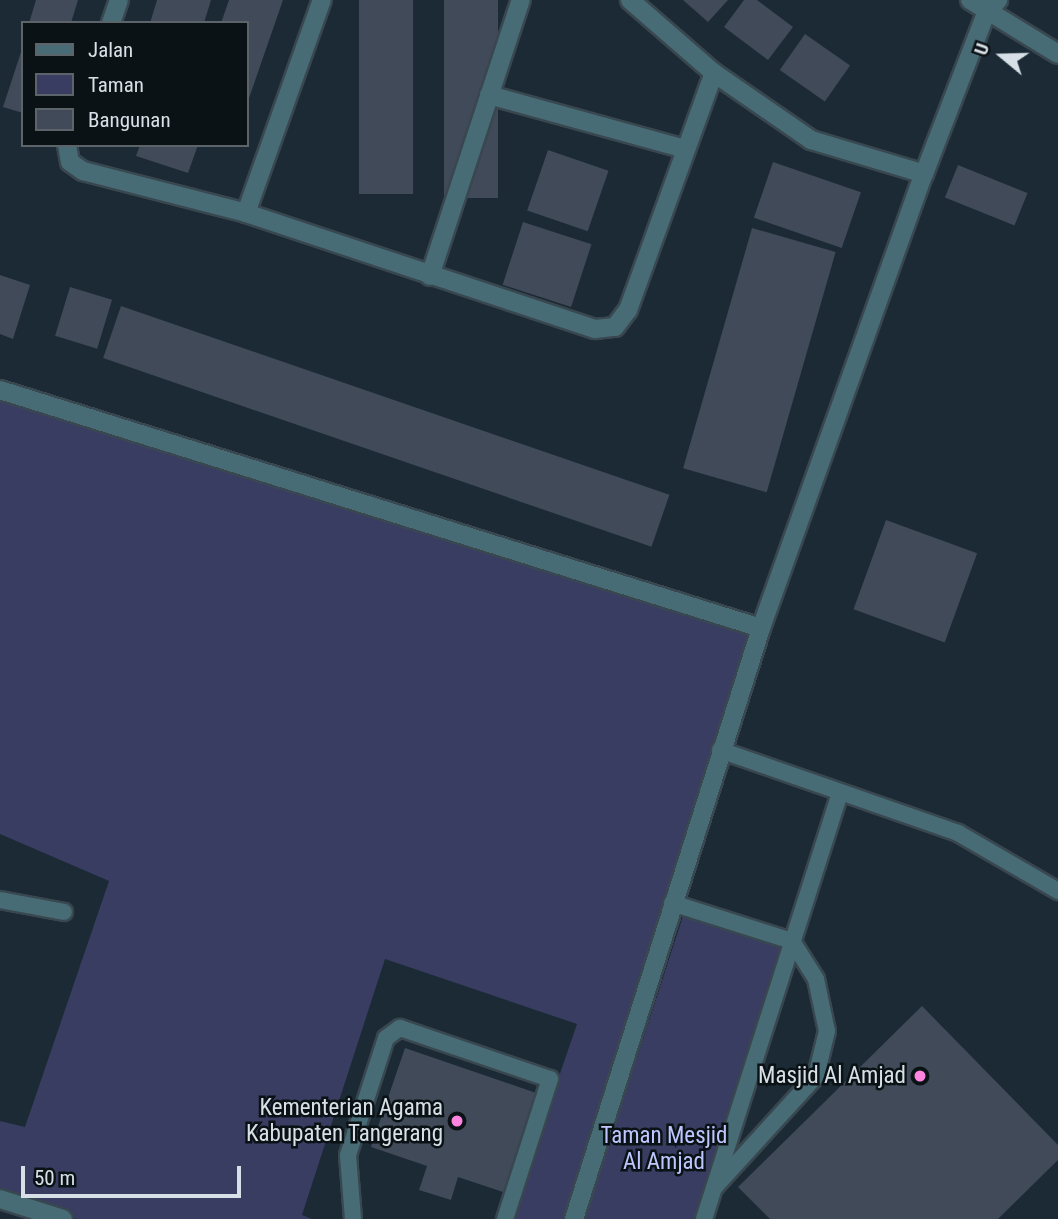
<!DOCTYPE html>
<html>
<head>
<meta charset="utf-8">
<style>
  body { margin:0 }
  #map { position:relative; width:1058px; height:1219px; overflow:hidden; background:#1b2a34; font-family:"Roboto Condensed",sans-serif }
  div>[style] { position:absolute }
  .green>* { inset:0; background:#383d61; transform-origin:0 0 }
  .building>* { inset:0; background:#404a58; transform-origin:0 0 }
  .roads { filter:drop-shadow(2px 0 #394750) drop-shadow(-2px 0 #394750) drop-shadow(0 2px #394750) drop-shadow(0 -2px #394750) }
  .service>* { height:16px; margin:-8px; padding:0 8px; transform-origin:8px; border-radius:8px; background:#476c75 }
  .minor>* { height:18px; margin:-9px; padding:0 9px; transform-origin:9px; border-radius:9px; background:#476c75 }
  .dots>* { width:19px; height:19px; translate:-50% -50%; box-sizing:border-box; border:4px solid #0b1216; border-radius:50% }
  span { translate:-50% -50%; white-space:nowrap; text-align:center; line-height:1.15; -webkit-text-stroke:5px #0b1216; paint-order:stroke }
  .poi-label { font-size:23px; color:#d6e0e6 }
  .right { translate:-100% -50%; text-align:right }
  .park-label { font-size:23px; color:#bdc7fe }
  .legend { position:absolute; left:21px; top:21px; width:228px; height:126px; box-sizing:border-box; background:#0b1216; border:2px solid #5c6469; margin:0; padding:9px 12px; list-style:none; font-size:21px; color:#d6e0e6 }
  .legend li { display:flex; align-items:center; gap:14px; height:35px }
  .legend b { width:35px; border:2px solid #5c6469 }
  .north { position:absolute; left:967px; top:21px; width:70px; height:70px; -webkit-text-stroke:5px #0b1216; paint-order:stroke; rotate:289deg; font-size:19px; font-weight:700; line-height:28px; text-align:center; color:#d6e0e6 }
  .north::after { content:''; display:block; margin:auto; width:24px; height:32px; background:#d6e0e6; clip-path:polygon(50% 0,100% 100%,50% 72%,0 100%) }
  .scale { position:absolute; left:21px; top:1166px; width:220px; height:32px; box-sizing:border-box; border:4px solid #d6e0e6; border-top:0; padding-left:9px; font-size:21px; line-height:24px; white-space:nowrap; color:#d6e0e6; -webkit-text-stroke:5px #0b1216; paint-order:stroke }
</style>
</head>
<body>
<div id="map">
  <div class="green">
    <div style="clip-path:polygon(0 399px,756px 630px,571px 1219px,510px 1219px,577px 1024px,385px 959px,302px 1215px,312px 1219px,76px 1219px,0 1194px,0 1121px,25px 1127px,109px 881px,0 834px)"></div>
    <div style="left:683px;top:916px;width:104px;height:318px;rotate:18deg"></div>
  </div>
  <div class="building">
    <div style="clip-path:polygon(36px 0,78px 0,71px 23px,29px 23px)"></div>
    <div style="clip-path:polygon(157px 0,211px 0,204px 23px,150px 23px)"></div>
    <div style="clip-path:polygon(229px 0,283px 0,247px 104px,247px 23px,221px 23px)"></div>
    <div style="left:359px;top:0;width:54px;height:194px"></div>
    <div style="left:444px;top:0;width:54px;height:198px"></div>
    <div style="clip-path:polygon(683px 0,728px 0,708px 22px)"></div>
    <div style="clip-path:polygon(744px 0,757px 0,793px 27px,768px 60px,724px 27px)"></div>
    <div style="left:805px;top:34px;width:55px;height:44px;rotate:35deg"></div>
    <div style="clip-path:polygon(23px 46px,23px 113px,3px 107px)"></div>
    <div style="clip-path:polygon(140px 145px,198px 145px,188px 173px,136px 156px)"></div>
    <div style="left:548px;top:150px;width:64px;height:64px;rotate:19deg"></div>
    <div style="left:773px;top:162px;width:93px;height:59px;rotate:19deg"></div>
    <div style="left:958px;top:165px;width:75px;height:35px;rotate:22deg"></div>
    <div style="left:523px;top:222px;width:72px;height:66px;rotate:18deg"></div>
    <div style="left:752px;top:228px;width:87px;height:250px;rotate:16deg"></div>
    <div style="clip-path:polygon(0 275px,30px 285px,13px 339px,0 334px)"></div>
    <div style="left:70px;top:287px;width:44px;height:51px;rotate:17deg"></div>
    <div style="left:121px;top:306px;width:580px;height:55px;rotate:19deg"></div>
    <div style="left:886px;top:520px;width:97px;height:95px;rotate:20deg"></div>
    <div style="clip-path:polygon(922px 1006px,1058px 1145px,1058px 1160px,998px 1219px,770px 1219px,738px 1187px)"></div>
    <div style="clip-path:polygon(405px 1048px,542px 1095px,509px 1194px,458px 1177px,451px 1200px,419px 1190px,427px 1166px,371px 1147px)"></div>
  </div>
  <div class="roads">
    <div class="service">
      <div style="left:720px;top:750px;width:252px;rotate:19.2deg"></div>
      <div style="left:958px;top:833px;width:116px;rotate:30.1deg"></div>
      <div style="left:0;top:900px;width:65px;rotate:10.6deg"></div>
      <div style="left:672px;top:903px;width:126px;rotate:17.6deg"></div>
      <div style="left:792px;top:941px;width:45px;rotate:57.7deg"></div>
      <div style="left:816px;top:979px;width:53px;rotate:78.1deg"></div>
      <div style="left:827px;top:1031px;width:46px;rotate:103.7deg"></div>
      <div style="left:816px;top:1076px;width:151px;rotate:132.3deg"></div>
      <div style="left:353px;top:1219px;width:64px;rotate:-94.5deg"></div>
      <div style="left:348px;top:1155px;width:123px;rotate:-72deg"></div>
      <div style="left:386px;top:1038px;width:17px;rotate:-36deg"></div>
      <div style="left:400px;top:1028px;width:158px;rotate:18.8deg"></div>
      <div style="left:550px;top:1079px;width:147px;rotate:107.8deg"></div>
      <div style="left:704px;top:1219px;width:448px;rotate:-72.3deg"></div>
    </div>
    <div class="minor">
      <div style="left:630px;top:0;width:111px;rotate:41deg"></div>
      <div style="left:714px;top:73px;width:118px;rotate:34.6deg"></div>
      <div style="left:811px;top:140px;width:118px;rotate:16.7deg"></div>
      <div style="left:970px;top:0;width:103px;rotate:31.5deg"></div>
      <div style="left:111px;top:23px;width:24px;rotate:-71deg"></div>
      <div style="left:489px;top:95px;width:203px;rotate:15.4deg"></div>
      <div style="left:67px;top:145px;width:17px;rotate:80deg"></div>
      <div style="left:70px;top:162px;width:16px;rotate:35deg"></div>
      <div style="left:83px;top:171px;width:168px;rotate:14.4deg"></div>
      <div style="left:246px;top:213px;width:368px;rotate:18.4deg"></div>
      <div style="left:595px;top:329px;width:20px;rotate:-6deg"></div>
      <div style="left:615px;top:327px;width:21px;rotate:-53deg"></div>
      <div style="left:628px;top:310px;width:252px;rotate:-70.1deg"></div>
      <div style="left:246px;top:213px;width:226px;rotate:-70.4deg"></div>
      <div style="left:430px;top:276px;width:291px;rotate:-71.8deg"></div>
      <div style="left:0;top:390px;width:797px;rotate:17.37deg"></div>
      <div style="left:0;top:1199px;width:66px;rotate:17.6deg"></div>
      <div style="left:574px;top:1219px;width:620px;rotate:-72.44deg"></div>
      <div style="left:761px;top:628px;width:482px;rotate:-70.3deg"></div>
      <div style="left:924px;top:174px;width:173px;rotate:-68.9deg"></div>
      <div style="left:986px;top:13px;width:18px;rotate:-47deg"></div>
    </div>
  </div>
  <div class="dots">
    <div style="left:920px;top:1076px;background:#fe85df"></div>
    <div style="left:457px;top:1121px;background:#fe85df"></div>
  </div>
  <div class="poi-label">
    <span class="right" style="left:906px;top:1076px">Masjid Al Amjad</span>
    <span class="right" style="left:443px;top:1121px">Kementerian Agama<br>Kabupaten Tangerang</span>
  </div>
  <div class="park-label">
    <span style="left:664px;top:1149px">Taman Mesjid<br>Al Amjad</span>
  </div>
  <ul class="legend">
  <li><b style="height:9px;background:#476c75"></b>Jalan</li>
  <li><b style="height:19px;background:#383d61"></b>Taman</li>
  <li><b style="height:19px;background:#404a58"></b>Bangunan</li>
  </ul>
  <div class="north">U</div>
  <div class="scale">50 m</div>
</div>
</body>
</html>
